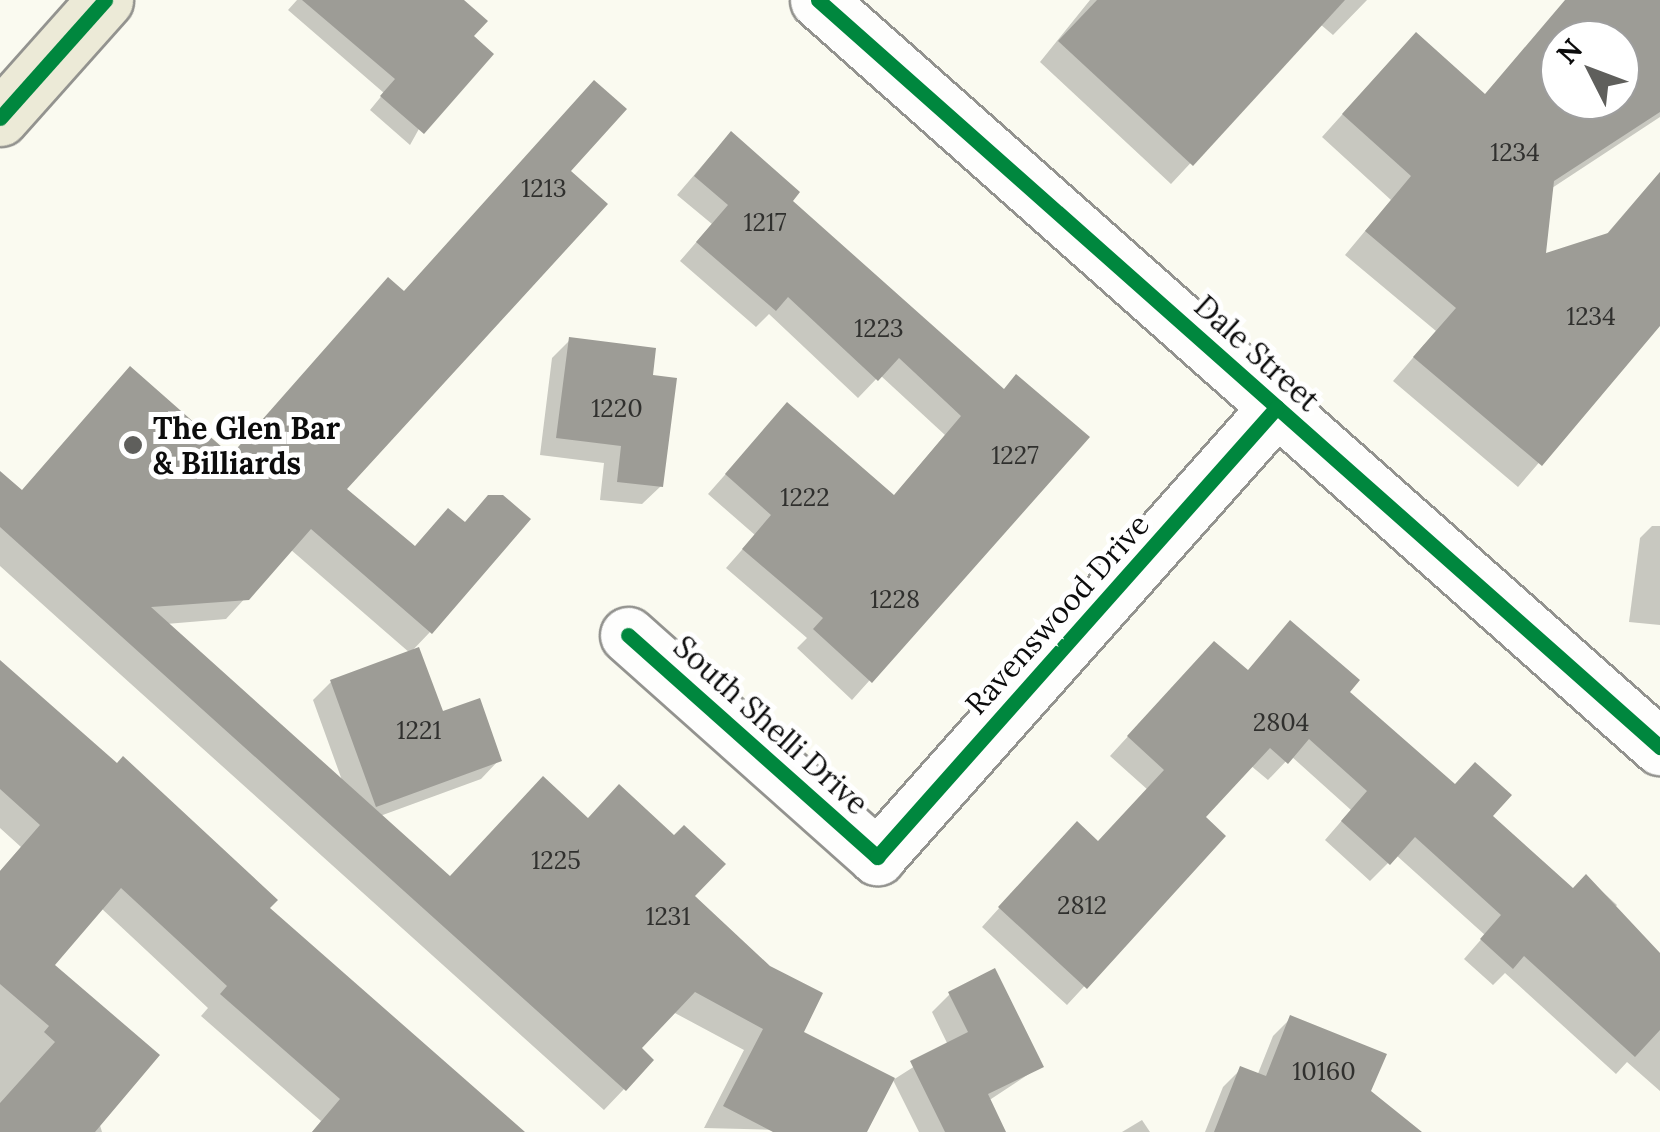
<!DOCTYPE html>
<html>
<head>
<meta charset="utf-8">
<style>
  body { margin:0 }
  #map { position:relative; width:1660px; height:1132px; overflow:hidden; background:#fafaf0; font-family:Lora,serif }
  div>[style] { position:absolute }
  .shadow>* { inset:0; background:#0003 }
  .building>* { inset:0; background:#9d9c96 }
  .roads { filter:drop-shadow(2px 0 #93938f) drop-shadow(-2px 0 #93938f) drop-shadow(0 2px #93938f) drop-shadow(0 -2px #93938f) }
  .minor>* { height:55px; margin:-27.5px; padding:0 27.5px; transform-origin:27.5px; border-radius:27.5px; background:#fefefd }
  .major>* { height:55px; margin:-27.5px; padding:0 27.5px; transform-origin:27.5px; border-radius:27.5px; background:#ecead7 }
  .cycleway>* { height:15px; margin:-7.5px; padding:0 7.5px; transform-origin:7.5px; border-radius:7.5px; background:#00873e }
  .dots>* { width:28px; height:28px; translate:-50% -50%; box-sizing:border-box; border:5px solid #fff; border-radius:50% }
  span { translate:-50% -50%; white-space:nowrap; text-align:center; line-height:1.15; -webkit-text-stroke:10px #fff; paint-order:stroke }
  .number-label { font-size:25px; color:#30302e }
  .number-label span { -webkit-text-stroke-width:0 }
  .street-label { font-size:30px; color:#0c0c0c }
  .poi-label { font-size:30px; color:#0c0c0c; font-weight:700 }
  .left { translate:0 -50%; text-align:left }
  .north { position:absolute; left:1540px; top:20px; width:100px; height:100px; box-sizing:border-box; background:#fff; border:2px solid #9e9e9e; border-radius:50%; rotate:312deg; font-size:28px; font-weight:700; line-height:40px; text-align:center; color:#0c0c0c }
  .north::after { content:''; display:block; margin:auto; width:35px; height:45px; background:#5f5f5c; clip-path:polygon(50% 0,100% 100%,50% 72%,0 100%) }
</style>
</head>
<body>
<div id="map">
  <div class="shadow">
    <div style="clip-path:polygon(297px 0,460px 0,470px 37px,410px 145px,370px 110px,384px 93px,288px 10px)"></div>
    <div style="clip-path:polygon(1090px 0,1367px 0,1333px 35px,1320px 24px,1171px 184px,1040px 62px)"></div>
    <div style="clip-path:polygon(evenodd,1568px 0,1660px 0,1660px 117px,1552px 188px,1544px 256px,1605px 236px,1660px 172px,1660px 322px,1518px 487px,1393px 381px,1436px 331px,1345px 255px,1391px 200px,1322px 137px,1394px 57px,1484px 96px,1568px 0,1560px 40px,1620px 40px,1620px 100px,1560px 100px,1560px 40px)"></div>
    <div style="clip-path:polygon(713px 153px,790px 201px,1003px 391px,1086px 438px,852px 700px,797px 648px,807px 638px,726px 568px,755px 535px,708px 494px,770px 424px,893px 497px,945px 435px,880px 375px,858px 398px,769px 314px,756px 327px,680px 261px,712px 224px,677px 195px)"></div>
    <div style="clip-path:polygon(568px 171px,344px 489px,430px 632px,410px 653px,290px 549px,226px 619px,166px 624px,343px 783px,313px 700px,331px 682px,442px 715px,499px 760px,481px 779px,380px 816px,449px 878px,587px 821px,692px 896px,800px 1033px,864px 1132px,704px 1128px,744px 1050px,673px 1012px,638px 1049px,624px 1089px,604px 1110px,0 566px,0 474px,20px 492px,230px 457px,403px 294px)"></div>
    <div style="clip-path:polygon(570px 340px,650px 378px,661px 486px,642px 504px,600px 500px,604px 463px,540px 455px,552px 358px)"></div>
    <div style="clip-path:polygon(1652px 526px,1660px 526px,1660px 625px,1629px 622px,1640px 538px)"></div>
    <div style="clip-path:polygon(1196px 662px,1347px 692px,1573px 890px,1586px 877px,1617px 905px,1611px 912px,1660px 956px,1660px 1091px,1627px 1062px,1616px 1074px,1505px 973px,1493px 985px,1464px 959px,1485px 935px,1396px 855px,1370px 881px,1325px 840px,1351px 810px,1291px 756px,1268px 780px,1250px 765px,1203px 817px,1223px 836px,1067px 1005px,982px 927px,1059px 842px,1098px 844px,1148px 790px,1110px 756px)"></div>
    <div style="clip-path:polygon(0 663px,266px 908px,521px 1132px,312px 1132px,321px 1121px,201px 1016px,208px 1008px,101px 908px,52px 965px,102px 1132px,0 1132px,0 871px,21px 847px,0 828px)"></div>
    <div style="clip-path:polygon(950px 994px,1041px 1066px,988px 1101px,987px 1132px,919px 1132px,893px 1080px,948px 1045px,932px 1012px)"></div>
    <div style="clip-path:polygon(1291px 1018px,1368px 1092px,1418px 1132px,1205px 1132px,1223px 1087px,1241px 1069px,1257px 1076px,1273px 1036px)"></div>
    <div style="clip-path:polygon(1142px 1120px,1150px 1132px,1122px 1132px)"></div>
  </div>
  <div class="building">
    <div style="clip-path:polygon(302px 0,464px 0,488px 21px,474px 36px,494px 54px,424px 134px,380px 96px,395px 79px)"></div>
    <div style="clip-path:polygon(1097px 0,1345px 0,1193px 166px,1058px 41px)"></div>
    <div style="clip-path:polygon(evenodd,1565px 0,1660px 0,1660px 112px,1554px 181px,1546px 253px,1608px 233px,1660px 172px,1660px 326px,1542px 466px,1413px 357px,1456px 308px,1365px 231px,1411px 176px,1342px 114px,1416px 32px,1485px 94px,1565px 0,1560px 40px,1620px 40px,1620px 100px,1560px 100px,1560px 40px)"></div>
    <div style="clip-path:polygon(594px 80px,627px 109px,571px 171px,608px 204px,347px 489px,415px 546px,448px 508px,465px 522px,488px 495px,503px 495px,531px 519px,432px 634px,311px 529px,249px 600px,151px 607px,450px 876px,543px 776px,588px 818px,619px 784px,674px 835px,684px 825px,726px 864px,695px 896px,770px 966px,823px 993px,804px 1032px,895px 1078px,867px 1132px,773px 1132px,723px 1106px,763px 1029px,695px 992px,642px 1048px,654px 1060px,626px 1091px,0 527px,0 471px,22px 490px,130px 366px,231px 455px,388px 277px,404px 291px)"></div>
    <div style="clip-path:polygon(731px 131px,800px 192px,793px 201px,1004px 389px,1016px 374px,1090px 437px,872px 683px,813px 629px,823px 618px,742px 549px,771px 515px,725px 474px,787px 402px,894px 495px,961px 416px,899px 358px,878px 381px,788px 297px,776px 311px,696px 242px,728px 205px,694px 176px)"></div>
    <div style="clip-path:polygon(569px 337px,656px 348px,653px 375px,677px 378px,663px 487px,617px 482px,621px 446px,556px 438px)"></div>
    <div style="clip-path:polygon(1290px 620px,1360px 680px,1350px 692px,1455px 784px,1475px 762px,1512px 795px,1493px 816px,1573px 888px,1586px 874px,1660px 953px,1660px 1030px,1635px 1057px,1524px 956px,1513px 969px,1480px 939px,1501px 915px,1415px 837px,1390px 865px,1341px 821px,1367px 791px,1309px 739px,1288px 764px,1270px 748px,1206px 817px,1226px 836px,1087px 989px,998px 907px,1077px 821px,1098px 841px,1164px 770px,1127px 736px,1214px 641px,1248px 670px)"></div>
    <div style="clip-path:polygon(419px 647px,443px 711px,480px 698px,502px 761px,376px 807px,330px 680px)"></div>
    <div style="clip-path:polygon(0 660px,117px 763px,123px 756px,278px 900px,270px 908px,525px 1132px,312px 1132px,340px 1099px,220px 994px,227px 986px,121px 888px,55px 965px,160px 1055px,95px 1132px,0 1132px,0 1103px,55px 1042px,44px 1032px,49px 1026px,0 984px,0 871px,40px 825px,0 789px)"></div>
    <div style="clip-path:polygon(995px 968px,1044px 1067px,988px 1094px,1006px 1132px,945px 1132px,910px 1061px,968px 1032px,948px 992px)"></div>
    <div style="clip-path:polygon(1290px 1015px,1387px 1054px,1371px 1091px,1422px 1132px,1214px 1132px,1240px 1066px,1266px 1076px)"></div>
  </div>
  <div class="roads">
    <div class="minor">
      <div style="left:818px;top:0;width:1126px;rotate:41.58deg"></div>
      <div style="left:628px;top:635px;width:334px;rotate:41.7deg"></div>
      <div style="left:877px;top:857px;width:602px;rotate:-48.37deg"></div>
    </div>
    <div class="major">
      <div style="left:0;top:118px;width:158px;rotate:-48.3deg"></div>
    </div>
  </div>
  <div class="cycleway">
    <div style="left:818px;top:0;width:1126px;rotate:41.58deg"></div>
    <div style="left:0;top:118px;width:158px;rotate:-48.3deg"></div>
    <div style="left:628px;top:635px;width:334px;rotate:41.7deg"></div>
    <div style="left:877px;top:857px;width:602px;rotate:-48.37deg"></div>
  </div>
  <div class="dots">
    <div style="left:133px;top:445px;background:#5f5f5c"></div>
  </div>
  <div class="number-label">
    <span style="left:1515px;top:152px">1234</span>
    <span style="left:544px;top:188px">1213</span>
    <span style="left:765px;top:222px">1217</span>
    <span style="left:1591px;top:316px">1234</span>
    <span style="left:879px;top:328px">1223</span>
    <span style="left:617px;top:408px">1220</span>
    <span style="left:1015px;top:455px">1227</span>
    <span style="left:805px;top:497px">1222</span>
    <span style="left:895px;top:599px">1228</span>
    <span style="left:1281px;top:722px">2804</span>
    <span style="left:419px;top:730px">1221</span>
    <span style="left:556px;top:860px">1225</span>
    <span style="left:1082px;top:905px">2812</span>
    <span style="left:668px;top:916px">1231</span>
    <span style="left:1324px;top:1071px">10160</span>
  </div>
  <div class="street-label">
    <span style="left:1257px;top:353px;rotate:42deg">Dale Street</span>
    <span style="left:1057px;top:614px;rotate:-48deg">Ravenswood Drive</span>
    <span style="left:771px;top:725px;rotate:42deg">South Shelli Drive</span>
  </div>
  <div class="poi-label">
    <span class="left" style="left:153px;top:445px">The Glen Bar<br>&amp; Billiards</span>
  </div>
  <div class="north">N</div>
</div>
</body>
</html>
